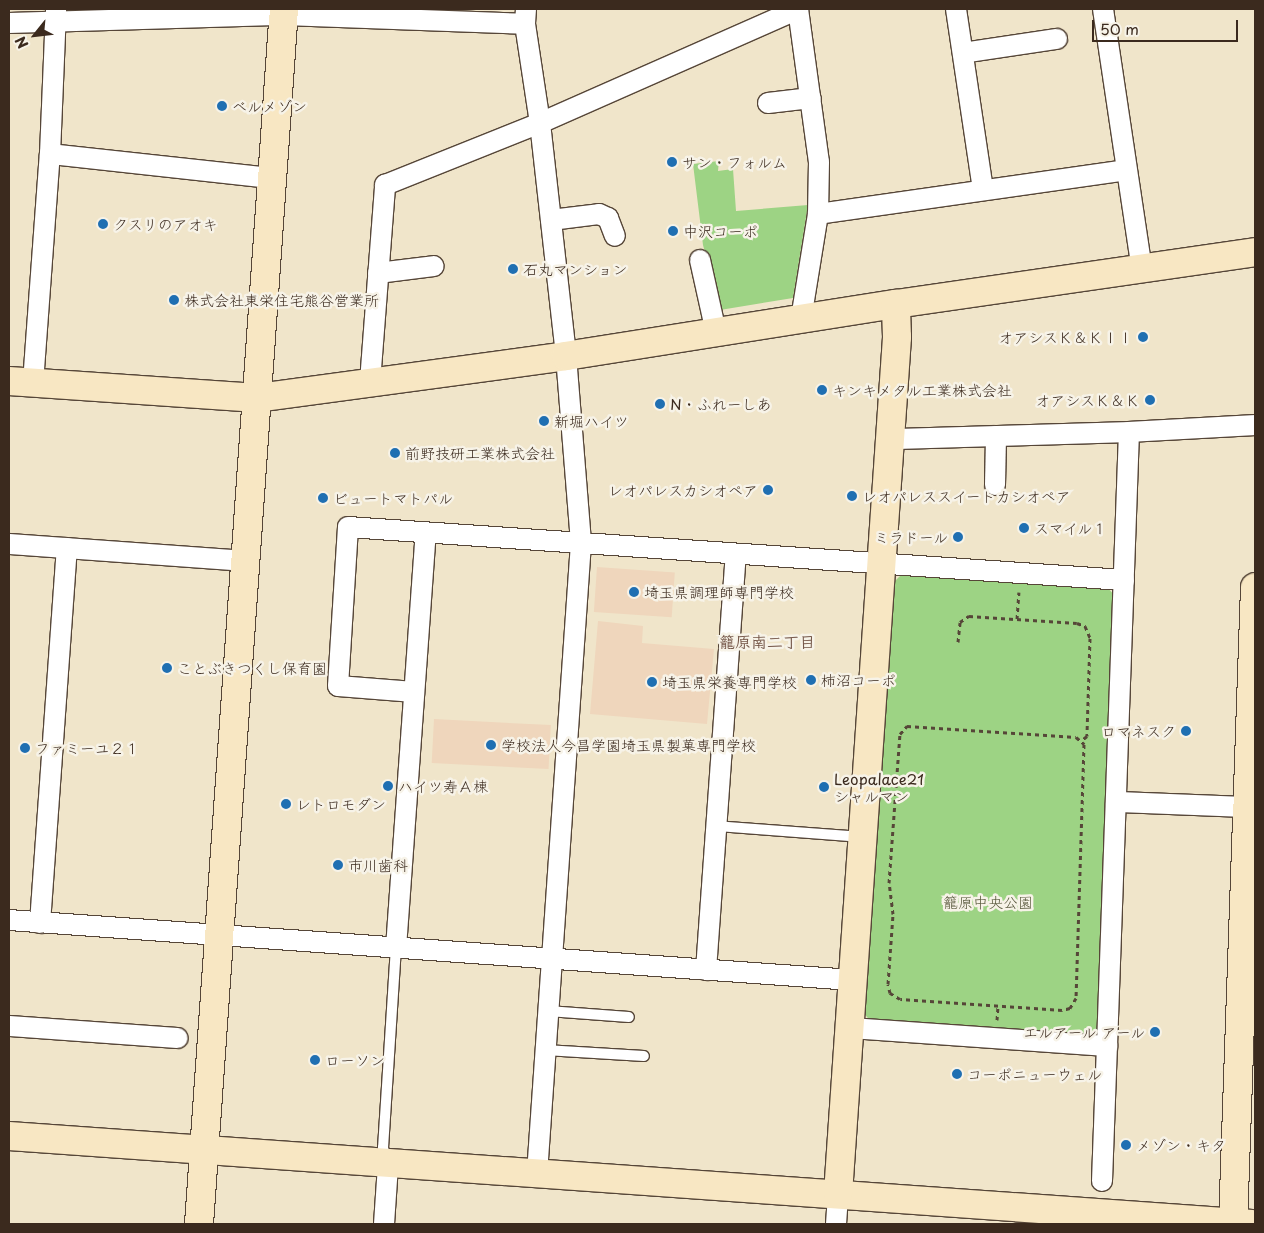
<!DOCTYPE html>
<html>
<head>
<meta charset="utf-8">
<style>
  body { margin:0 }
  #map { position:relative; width:1264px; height:1233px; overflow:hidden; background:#f0e5ca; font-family:"Playpen Sans","Klee One",sans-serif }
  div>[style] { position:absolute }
  .built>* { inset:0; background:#efd6bc; transform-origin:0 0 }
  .green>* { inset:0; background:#9dd384 }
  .path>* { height:3px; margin-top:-1.5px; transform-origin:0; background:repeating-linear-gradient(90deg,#564638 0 4px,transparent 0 8px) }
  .roads { filter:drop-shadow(1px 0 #564638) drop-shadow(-1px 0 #564638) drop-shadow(0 1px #564638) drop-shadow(0 -1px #564638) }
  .lane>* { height:10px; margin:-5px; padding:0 5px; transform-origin:5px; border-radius:5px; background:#fff }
  .street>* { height:20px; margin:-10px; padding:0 10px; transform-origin:10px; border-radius:10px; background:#fff }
  .secondary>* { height:28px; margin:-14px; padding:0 14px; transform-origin:14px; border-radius:14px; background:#f8e7c3 }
  .dots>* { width:14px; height:14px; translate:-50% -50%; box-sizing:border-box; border:2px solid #f7f3e8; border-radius:50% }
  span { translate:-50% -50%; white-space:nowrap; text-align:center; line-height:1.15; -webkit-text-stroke:5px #f7f3e8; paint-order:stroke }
  .poi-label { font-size:15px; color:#3b2a1e }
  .left { translate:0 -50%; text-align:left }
  .right { translate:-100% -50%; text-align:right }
  .park-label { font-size:15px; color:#545438 }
  .neighbourhood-label { font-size:16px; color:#755749; font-weight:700 }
  .frame { position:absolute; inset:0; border:10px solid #3b2a1e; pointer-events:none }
  .north { position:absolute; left:10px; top:10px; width:50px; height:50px; -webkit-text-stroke:4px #f7f3e8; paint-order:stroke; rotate:241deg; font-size:14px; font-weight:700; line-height:20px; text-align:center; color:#3b2a1e }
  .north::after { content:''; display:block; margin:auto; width:18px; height:22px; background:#3b2a1e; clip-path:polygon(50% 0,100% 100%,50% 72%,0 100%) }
  .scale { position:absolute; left:1092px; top:20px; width:146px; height:22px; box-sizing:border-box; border:2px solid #3b2a1e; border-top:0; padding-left:6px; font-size:15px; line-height:18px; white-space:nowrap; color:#3b2a1e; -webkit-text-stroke:4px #f7f3e8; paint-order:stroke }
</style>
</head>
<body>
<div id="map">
  <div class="built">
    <div style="left:597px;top:567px;width:78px;height:45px;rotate:4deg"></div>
    <div style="clip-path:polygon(598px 621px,643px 626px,642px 643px,714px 649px,707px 724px,590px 714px)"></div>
    <div style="left:434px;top:719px;width:117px;height:44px;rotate:3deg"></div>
  </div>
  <div class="green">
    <div style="clip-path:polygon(719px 161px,718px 171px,733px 169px,736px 211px,808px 205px,793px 298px,720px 310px,703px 245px,693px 164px)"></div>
    <div style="clip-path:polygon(902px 574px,1107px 587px,1115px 596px,1099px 1030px,1090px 1037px,871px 1022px,863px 1012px,893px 583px)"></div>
  </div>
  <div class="path">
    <div style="left:1017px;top:619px;width:27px;rotate:-86deg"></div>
    <div style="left:958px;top:642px;width:20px;rotate:-84deg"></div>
    <div style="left:960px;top:622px;width:11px;rotate:-34deg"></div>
    <div style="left:969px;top:616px;width:108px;rotate:3.7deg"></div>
    <div style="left:1077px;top:623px;width:9px;rotate:21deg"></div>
    <div style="left:1085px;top:626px;width:13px;rotate:67deg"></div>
    <div style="left:1090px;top:638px;width:98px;rotate:91.8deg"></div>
    <div style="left:1087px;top:736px;width:6px;rotate:141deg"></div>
    <div style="left:907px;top:726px;width:169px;rotate:3.7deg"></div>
    <div style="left:1076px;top:737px;width:11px;rotate:41deg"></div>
    <div style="left:1084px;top:744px;width:254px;rotate:91.8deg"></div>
    <div style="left:1076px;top:998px;width:12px;rotate:121deg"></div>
    <div style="left:1070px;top:1008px;width:8px;rotate:166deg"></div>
    <div style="left:1062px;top:1010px;width:162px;rotate:-176.1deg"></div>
    <div style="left:900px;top:999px;width:12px;rotate:-149deg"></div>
    <div style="left:890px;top:993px;width:9px;rotate:-103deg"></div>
    <div style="left:888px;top:984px;width:70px;rotate:-85.9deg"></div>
    <div style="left:893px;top:914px;width:31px;rotate:-97deg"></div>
    <div style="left:889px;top:883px;width:149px;rotate:-85.8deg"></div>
    <div style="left:900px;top:734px;width:11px;rotate:-49deg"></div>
    <div style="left:997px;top:1020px;width:15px;rotate:-86deg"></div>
  </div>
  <div class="roads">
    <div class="lane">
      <div style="left:716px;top:826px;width:145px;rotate:4.3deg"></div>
      <div style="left:548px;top:1011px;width:81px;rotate:4.2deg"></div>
      <div style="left:545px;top:1050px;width:99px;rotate:3.5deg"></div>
      <div style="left:387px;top:1161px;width:14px;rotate:-107deg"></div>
      <div style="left:383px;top:1148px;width:200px;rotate:-86.3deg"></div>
    </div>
    <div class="street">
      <div style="left:526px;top:9px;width:15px;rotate:94deg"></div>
      <div style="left:525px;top:24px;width:100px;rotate:81.4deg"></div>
      <div style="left:540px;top:123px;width:234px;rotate:83.6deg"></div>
      <div style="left:566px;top:356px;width:188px;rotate:85.4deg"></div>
      <div style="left:581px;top:543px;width:633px;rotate:93.99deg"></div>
      <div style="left:798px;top:9px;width:154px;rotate:82.2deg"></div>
      <div style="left:819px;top:162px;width:52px;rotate:91.1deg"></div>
      <div style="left:818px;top:214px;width:106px;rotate:99.2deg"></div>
      <div style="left:956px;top:9px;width:183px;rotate:81.5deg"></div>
      <div style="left:1103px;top:9px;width:263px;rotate:81.5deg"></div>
      <div style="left:9px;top:23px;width:275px;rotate:-1.7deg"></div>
      <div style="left:284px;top:15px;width:241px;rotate:2.1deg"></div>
      <div style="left:963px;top:53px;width:95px;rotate:-8.5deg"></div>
      <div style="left:768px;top:103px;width:43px;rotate:-6.6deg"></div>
      <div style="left:50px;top:154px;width:221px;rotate:6.2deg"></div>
      <div style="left:818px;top:214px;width:311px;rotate:-8.1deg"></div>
      <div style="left:551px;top:220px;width:48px;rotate:-7.1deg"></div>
      <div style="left:599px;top:214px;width:10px;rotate:24deg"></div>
      <div style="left:608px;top:218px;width:19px;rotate:69deg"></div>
      <div style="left:700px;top:260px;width:74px;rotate:77.5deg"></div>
      <div style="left:378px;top:273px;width:56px;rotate:-7.1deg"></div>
      <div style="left:370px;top:382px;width:198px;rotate:-85.6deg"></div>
      <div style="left:385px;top:185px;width:167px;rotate:-21.8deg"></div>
      <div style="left:540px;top:123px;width:282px;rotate:-23.8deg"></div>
      <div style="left:33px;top:383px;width:230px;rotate:-85.8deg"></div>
      <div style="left:50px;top:154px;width:145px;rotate:-87.6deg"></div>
      <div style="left:1129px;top:432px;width:126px;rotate:-3.2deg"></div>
      <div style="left:995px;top:485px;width:49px;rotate:-88.8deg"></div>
      <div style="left:9px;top:544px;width:238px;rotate:4.1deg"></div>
      <div style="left:414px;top:692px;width:76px;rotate:-175.5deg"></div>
      <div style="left:338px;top:686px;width:159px;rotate:-86.4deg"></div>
      <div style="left:348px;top:527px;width:778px;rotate:3.91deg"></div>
      <div style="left:1116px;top:802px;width:132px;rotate:2.2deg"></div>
      <div style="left:9px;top:920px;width:846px;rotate:4.07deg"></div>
      <div style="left:40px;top:923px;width:376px;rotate:-85.9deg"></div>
      <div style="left:396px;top:948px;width:415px;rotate:-85.9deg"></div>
      <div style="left:706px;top:970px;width:416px;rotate:-85.9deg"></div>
      <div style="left:9px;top:1026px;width:169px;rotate:4.1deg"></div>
      <div style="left:850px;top:1028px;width:258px;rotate:4deg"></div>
      <div style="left:1107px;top:1046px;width:614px;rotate:-87.95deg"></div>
      <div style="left:1129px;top:432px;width:239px;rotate:178.3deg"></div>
      <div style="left:1102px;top:1181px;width:135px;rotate:-87.9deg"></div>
      <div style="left:384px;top:1224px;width:59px;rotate:-86.1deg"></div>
      <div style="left:836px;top:1224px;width:30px;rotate:-86deg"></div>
    </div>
    <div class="secondary">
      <div style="left:9px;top:381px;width:249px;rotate:3.9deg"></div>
      <div style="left:257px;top:398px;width:312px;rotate:-7.7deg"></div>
      <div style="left:566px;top:356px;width:334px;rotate:-9deg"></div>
      <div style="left:896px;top:304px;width:363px;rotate:-8.2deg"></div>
      <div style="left:9px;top:1136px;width:1246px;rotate:4.05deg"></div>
      <div style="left:838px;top:1194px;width:859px;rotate:-86.06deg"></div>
      <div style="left:897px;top:337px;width:33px;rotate:-92deg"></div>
      <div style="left:199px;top:1224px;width:1218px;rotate:-86deg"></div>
      <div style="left:1233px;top:1224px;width:637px;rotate:-88.02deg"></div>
    </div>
  </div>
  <div class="dots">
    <div style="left:222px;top:106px;background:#1f6fb2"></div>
    <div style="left:672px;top:162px;background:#1f6fb2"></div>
    <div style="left:103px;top:224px;background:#1f6fb2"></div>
    <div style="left:673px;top:231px;background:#1f6fb2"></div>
    <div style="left:513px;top:269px;background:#1f6fb2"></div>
    <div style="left:174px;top:300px;background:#1f6fb2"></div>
    <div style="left:1143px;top:337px;background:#1f6fb2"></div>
    <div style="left:822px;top:390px;background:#1f6fb2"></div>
    <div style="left:1150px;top:400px;background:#1f6fb2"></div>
    <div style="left:660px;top:404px;background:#1f6fb2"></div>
    <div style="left:544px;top:421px;background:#1f6fb2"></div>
    <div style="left:395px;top:453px;background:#1f6fb2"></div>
    <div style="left:768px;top:490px;background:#1f6fb2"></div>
    <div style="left:852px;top:496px;background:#1f6fb2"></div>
    <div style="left:323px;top:498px;background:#1f6fb2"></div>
    <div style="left:1024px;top:528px;background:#1f6fb2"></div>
    <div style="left:958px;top:537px;background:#1f6fb2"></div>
    <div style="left:634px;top:592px;background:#1f6fb2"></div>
    <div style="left:167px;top:668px;background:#1f6fb2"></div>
    <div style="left:811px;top:680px;background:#1f6fb2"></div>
    <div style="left:652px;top:682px;background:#1f6fb2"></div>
    <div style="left:1186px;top:731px;background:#1f6fb2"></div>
    <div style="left:491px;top:745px;background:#1f6fb2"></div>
    <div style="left:25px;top:748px;background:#1f6fb2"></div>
    <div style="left:388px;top:786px;background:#1f6fb2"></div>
    <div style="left:824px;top:787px;background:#1f6fb2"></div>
    <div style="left:286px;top:804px;background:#1f6fb2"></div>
    <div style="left:338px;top:865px;background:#1f6fb2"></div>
    <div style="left:1155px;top:1032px;background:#1f6fb2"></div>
    <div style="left:315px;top:1060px;background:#1f6fb2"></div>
    <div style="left:957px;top:1074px;background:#1f6fb2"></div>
    <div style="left:1126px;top:1145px;background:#1f6fb2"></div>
  </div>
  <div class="poi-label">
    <span class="left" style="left:232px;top:106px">ベルメゾン</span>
    <span class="left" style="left:682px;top:162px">サン・フォルム</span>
    <span class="left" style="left:113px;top:224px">クスリのアオキ</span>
    <span class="left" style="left:683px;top:231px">中沢コーポ</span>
    <span class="left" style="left:523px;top:269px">石丸マンション</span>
    <span class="left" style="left:184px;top:300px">株式会社東栄住宅熊谷営業所</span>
    <span class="right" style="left:1133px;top:337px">オアシスＫ＆ＫＩＩ</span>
    <span class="left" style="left:832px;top:390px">キンキメタル工業株式会社</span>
    <span class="right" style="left:1140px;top:400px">オアシスＫ＆Ｋ</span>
    <span class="left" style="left:670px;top:404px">N・ふれーしあ</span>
    <span class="left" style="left:554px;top:421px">新堀ハイツ</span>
    <span class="left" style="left:405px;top:453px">前野技研工業株式会社</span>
    <span class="right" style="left:758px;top:490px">レオパレスカシオペア</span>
    <span class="left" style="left:862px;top:496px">レオパレススイートカシオペア</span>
    <span class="left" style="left:333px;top:498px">ビュートマトパル</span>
    <span class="left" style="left:1034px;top:528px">スマイル１</span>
    <span class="right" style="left:948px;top:537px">ミラドール</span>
    <span class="left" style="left:644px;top:592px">埼玉県調理師専門学校</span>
    <span class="left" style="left:177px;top:668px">ことぶきつくし保育園</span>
    <span class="left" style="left:821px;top:680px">柿沼コーポ</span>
    <span class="left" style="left:662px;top:682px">埼玉県栄養専門学校</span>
    <span class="right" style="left:1176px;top:731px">ロマネスク</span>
    <span class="left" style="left:501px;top:745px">学校法人今昌学園埼玉県製菓専門学校</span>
    <span class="left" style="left:35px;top:748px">ファミーユ２１</span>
    <span class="left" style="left:834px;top:787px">Leopalace21<br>シャルマン</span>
    <span class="left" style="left:398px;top:786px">ハイツ寿Ａ棟</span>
    <span class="left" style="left:296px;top:804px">レトロモダン</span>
    <span class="left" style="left:348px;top:865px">市川歯科</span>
    <span class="right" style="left:1145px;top:1032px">エルアール アール</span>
    <span class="left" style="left:325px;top:1060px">ローソン</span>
    <span class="left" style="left:967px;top:1074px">コーポニューウェル</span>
    <span class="left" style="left:1136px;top:1145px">メゾン・キタ</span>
  </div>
  <div class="park-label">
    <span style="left:988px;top:902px">籠原中央公園</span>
  </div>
  <div class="neighbourhood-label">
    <span style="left:767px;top:641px">籠原南二丁目</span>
  </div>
  <div class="frame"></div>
  <div class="north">N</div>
  <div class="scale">50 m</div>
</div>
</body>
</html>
